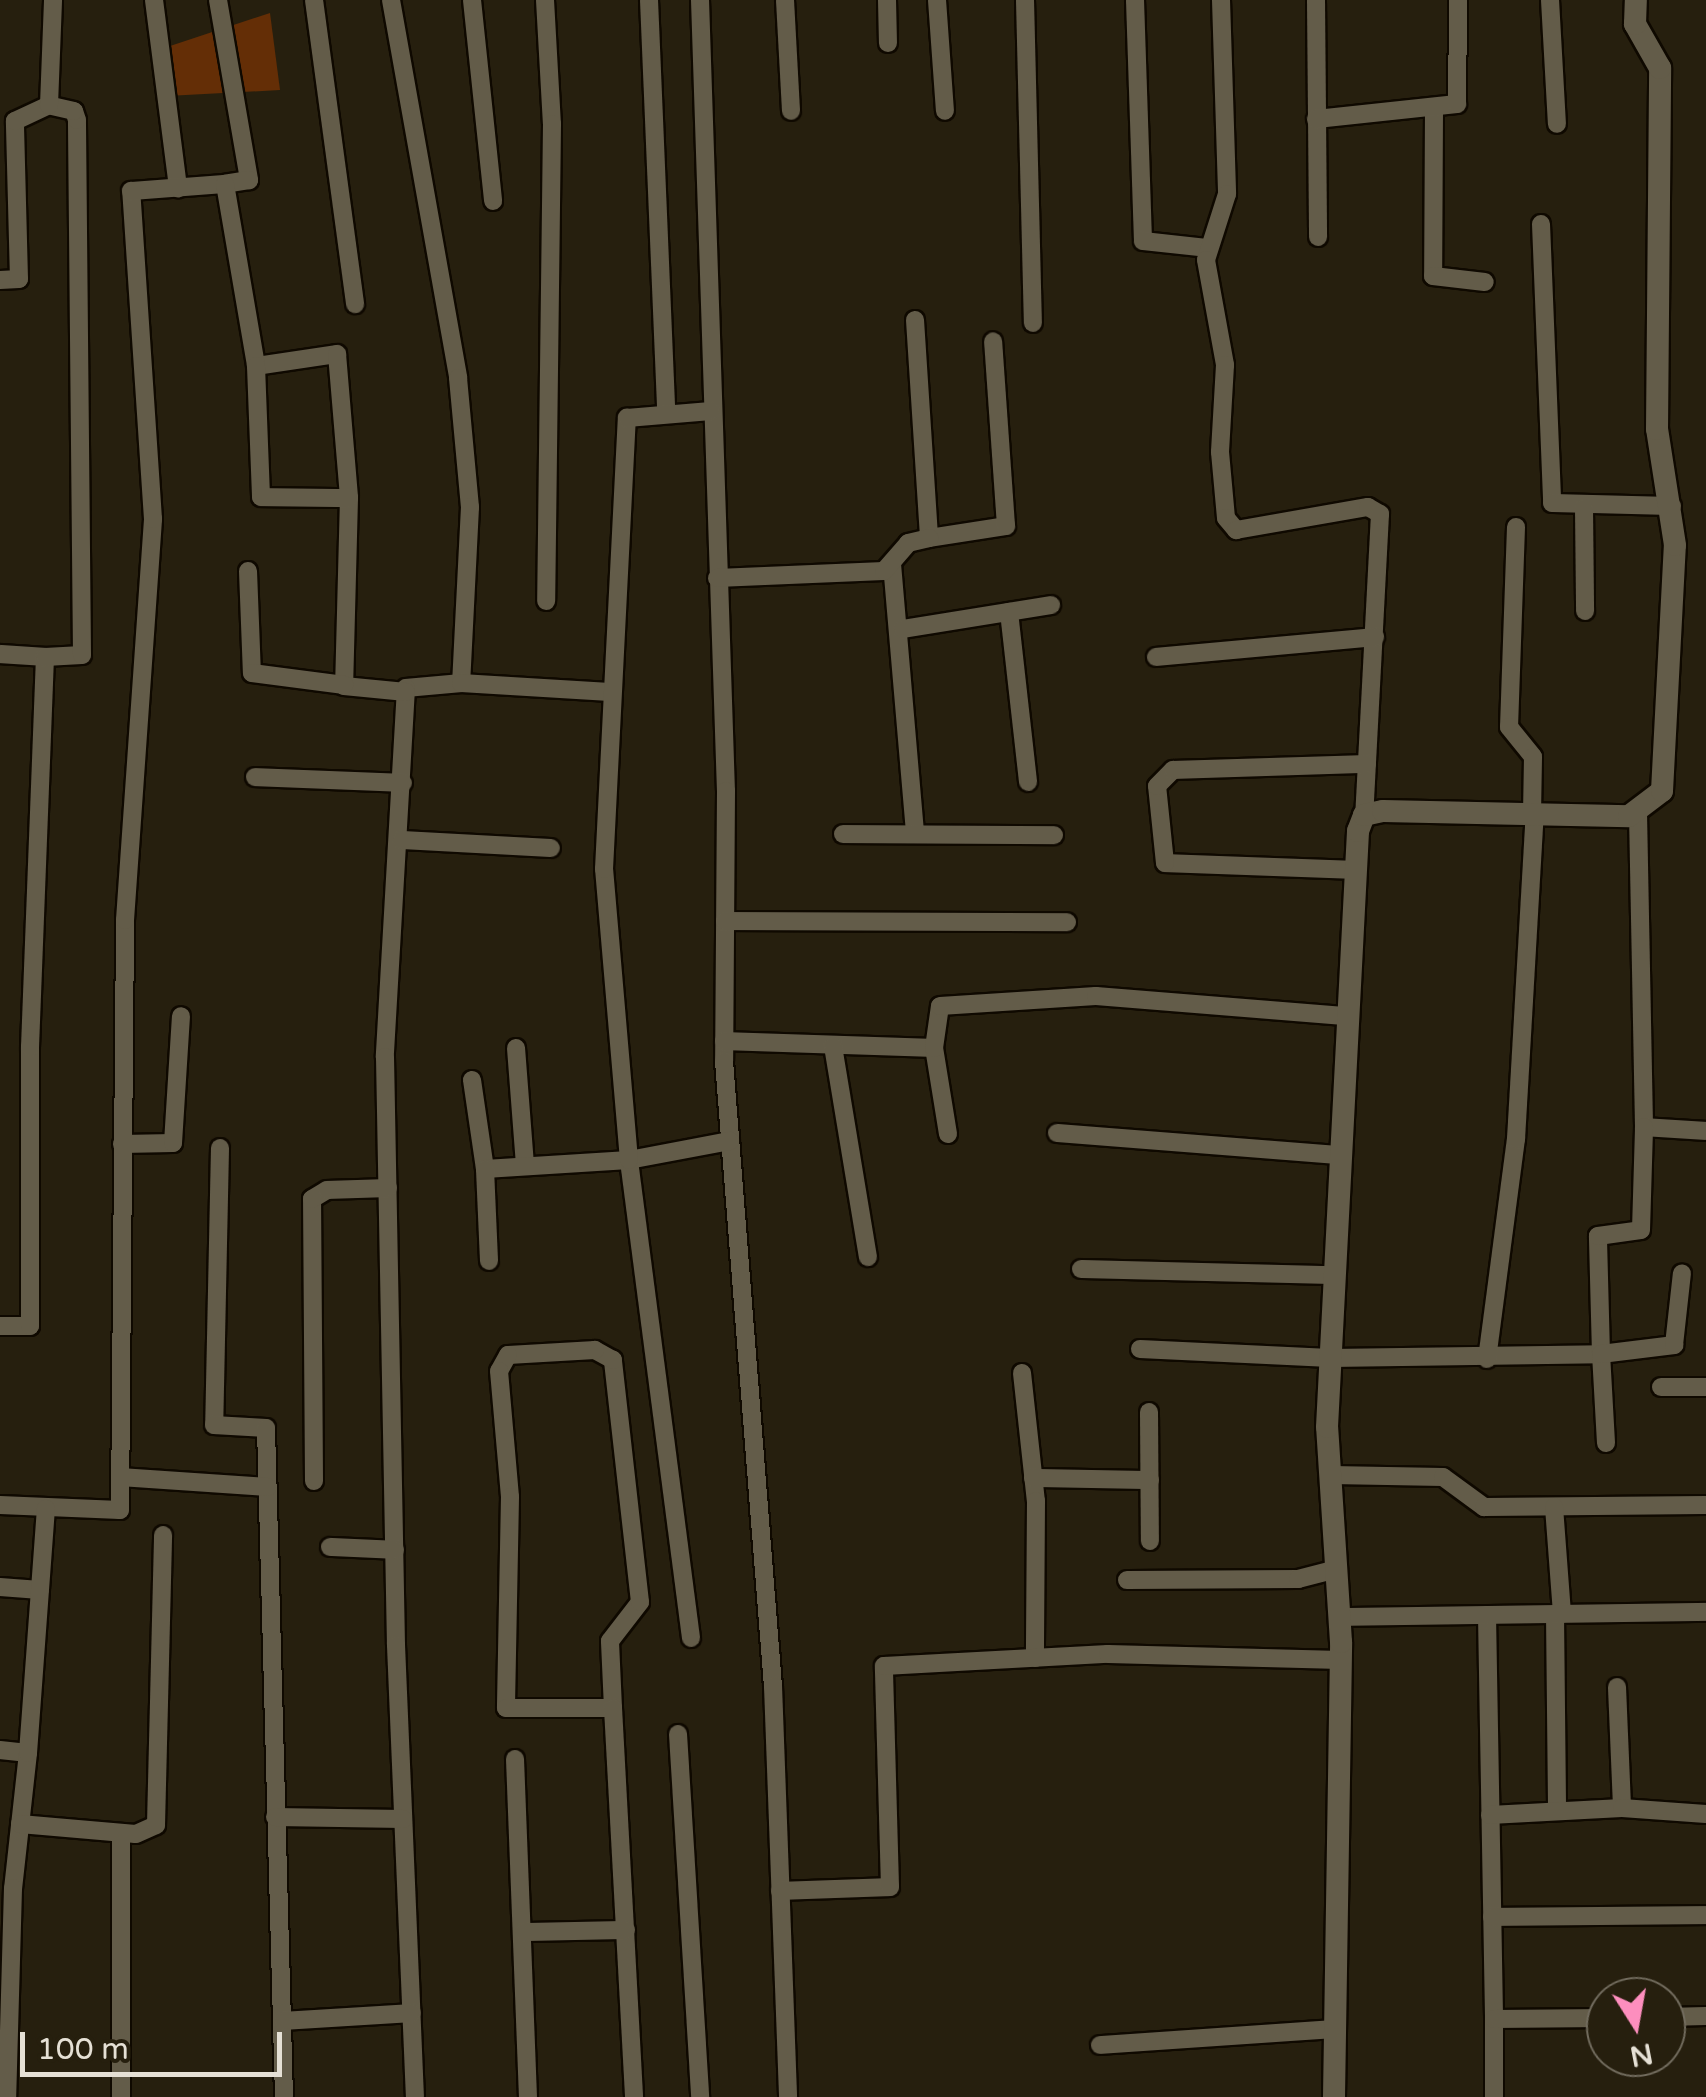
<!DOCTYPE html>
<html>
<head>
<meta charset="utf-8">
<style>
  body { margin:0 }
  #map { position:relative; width:1706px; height:2097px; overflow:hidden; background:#261f0e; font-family:"Varela Round",sans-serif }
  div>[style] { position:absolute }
  .green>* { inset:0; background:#642e06 }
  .roads { filter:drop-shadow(2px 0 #0f0900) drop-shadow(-2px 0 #0f0900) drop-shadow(0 2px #0f0900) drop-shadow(0 -2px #0f0900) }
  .minor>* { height:18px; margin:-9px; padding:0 9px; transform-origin:9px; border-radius:9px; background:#635c49 }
  .tertiary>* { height:22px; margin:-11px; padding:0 11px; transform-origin:11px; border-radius:11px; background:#635c49 }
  span { translate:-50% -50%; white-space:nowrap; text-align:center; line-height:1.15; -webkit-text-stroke:10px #261f0e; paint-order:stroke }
  .north { position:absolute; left:1586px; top:1977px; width:100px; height:100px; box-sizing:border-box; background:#261f0e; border:2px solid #726c5e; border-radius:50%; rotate:169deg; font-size:28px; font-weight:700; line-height:40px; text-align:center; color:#e5e0d5 }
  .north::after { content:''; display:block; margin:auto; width:35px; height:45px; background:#fd8ebe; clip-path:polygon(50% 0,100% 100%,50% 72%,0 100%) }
  .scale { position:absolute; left:20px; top:2032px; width:262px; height:45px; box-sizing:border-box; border:5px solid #e5e0d5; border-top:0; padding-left:12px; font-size:30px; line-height:35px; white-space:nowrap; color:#e5e0d5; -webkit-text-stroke:8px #261f0e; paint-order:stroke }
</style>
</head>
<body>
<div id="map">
  <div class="green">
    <div style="clip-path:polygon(270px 13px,280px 90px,167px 96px,161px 49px)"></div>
  </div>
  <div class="roads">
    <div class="minor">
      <div style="left:154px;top:0;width:190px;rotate:82.7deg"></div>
      <div style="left:218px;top:0;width:183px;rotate:80.2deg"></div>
      <div style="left:249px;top:180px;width:24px;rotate:171deg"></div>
      <div style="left:314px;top:0;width:307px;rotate:82.3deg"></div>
      <div style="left:391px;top:0;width:384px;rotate:79.9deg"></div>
      <div style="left:458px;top:378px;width:130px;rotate:84.7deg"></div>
      <div style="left:470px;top:507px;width:176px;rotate:92.9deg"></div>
      <div style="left:461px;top:683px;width:55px;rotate:174.8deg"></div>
      <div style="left:406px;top:688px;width:370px;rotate:93.3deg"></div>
      <div style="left:385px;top:1057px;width:588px;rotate:88.93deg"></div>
      <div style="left:396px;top:1645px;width:452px;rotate:87.6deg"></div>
      <div style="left:472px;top:0;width:202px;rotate:84deg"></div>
      <div style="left:545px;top:0;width:124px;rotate:86.8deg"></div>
      <div style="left:552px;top:124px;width:477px;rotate:90.7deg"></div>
      <div style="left:649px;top:0;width:414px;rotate:87.6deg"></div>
      <div style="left:700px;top:0;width:791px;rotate:88.12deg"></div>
      <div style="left:726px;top:791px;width:270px;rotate:90.4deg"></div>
      <div style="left:724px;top:1061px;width:627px;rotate:85.52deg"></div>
      <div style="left:773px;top:1686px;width:411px;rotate:87.9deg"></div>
      <div style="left:785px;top:0;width:111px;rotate:86.9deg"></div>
      <div style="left:887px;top:0;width:43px;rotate:88.7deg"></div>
      <div style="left:937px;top:0;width:111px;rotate:85.9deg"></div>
      <div style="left:1025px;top:0;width:323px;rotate:88.6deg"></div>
      <div style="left:1135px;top:0;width:241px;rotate:88.1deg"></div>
      <div style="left:1143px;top:241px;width:64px;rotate:6.2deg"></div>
      <div style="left:1221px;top:0;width:194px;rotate:88.2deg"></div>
      <div style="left:1227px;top:194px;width:69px;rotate:107.7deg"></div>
      <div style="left:1206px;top:260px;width:107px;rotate:79.7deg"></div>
      <div style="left:1225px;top:365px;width:87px;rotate:93.3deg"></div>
      <div style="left:1220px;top:452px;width:66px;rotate:84.8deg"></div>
      <div style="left:1226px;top:518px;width:16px;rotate:50deg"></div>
      <div style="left:1236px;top:530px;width:134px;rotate:-9.9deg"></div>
      <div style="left:1368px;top:507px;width:14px;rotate:30deg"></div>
      <div style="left:1380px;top:514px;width:301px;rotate:93deg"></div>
      <div style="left:1316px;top:0;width:237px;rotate:89.5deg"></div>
      <div style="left:1550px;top:0;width:124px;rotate:86.8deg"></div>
      <div style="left:1434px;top:111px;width:165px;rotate:90.3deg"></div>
      <div style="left:1433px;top:276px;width:52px;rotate:6.6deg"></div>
      <div style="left:1316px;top:119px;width:142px;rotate:-6.1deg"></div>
      <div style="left:1457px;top:104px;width:104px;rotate:-89.4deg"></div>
      <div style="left:1541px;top:224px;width:279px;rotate:87.7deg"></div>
      <div style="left:1552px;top:503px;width:120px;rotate:1.4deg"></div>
      <div style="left:0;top:280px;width:19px;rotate:-3deg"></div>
      <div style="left:19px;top:279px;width:158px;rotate:-91.5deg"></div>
      <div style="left:15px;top:121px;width:38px;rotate:-25deg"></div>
      <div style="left:915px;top:320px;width:218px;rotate:86.3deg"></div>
      <div style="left:929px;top:538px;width:78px;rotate:-8.9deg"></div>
      <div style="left:1006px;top:526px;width:185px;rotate:-94deg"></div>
      <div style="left:256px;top:366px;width:82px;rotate:-8.4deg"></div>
      <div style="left:337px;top:354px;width:144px;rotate:85.2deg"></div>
      <div style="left:349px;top:498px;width:188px;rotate:91.5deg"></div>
      <div style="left:344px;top:686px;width:62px;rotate:5.5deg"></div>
      <div style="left:1584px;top:508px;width:103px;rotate:89.4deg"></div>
      <div style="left:1516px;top:527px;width:200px;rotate:92deg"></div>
      <div style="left:1509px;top:727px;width:38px;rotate:51deg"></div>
      <div style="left:1533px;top:757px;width:56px;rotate:91deg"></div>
      <div style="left:892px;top:564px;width:271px;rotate:85.1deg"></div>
      <div style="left:248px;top:571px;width:102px;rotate:87.8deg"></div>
      <div style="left:252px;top:673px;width:93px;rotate:7.4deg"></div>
      <div style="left:717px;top:578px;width:167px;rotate:-2.4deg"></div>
      <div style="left:884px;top:571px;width:37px;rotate:-49deg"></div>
      <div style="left:908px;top:543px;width:22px;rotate:-13deg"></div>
      <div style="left:1009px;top:612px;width:171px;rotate:83.6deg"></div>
      <div style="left:903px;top:629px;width:150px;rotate:-9.2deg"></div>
      <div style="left:0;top:654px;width:45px;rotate:3.8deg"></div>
      <div style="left:1156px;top:657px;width:220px;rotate:-5.2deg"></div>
      <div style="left:461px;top:683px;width:149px;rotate:3.5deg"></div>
      <div style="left:255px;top:777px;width:148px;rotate:2.3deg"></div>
      <div style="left:1638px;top:813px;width:314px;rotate:88.9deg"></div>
      <div style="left:1644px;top:1127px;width:62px;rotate:3.7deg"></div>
      <div style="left:843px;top:834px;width:211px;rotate:0.3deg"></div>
      <div style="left:402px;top:840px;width:149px;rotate:3.1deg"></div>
      <div style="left:1355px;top:870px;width:190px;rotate:-177.9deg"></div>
      <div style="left:1165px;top:863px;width:77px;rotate:-95.9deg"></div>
      <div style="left:1157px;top:786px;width:23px;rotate:-45deg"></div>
      <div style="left:1173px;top:770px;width:194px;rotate:-1.8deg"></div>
      <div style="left:725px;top:921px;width:342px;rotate:0.2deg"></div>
      <div style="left:724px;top:1041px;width:210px;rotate:1.9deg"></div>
      <div style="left:833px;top:1046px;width:214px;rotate:80.6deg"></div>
      <div style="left:516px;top:1048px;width:116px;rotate:85.6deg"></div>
      <div style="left:472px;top:1080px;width:90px;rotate:81.7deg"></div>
      <div style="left:485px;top:1169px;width:144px;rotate:-3.6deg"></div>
      <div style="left:629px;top:1160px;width:103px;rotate:-10.7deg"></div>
      <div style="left:1057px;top:1133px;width:282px;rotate:4.5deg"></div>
      <div style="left:948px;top:1134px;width:87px;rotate:-99.2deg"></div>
      <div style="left:934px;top:1048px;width:42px;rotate:-81.9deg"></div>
      <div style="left:940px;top:1006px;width:156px;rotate:-3.7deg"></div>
      <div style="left:1096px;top:996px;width:252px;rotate:4.6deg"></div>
      <div style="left:122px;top:1144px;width:51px;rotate:-1.1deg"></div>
      <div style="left:173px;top:1143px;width:127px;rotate:-86.4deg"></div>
      <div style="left:220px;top:1148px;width:277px;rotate:91.2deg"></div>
      <div style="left:214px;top:1425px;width:52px;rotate:3.3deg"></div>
      <div style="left:266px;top:1428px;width:669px;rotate:88.46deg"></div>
      <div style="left:485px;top:1169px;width:92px;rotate:87.5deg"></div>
      <div style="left:1081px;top:1269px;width:252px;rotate:1.4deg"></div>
      <div style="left:0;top:1326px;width:30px"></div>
      <div style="left:30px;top:1326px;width:279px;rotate:-90deg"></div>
      <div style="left:30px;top:1047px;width:390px;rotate:-87.8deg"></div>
      <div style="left:45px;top:657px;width:37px;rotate:-3deg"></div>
      <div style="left:82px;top:655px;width:535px;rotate:-90.54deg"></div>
      <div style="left:77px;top:120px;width:9px;rotate:-108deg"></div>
      <div style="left:74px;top:111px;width:26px;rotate:-167deg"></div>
      <div style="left:49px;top:105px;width:105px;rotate:-87.8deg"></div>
      <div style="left:1140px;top:1349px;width:190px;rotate:2.7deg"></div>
      <div style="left:1330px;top:1358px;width:271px;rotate:-0.8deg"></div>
      <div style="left:1601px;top:1354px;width:118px;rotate:-91.5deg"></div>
      <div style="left:1598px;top:1236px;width:43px;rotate:-7.9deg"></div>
      <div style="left:1641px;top:1230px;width:103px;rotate:-88.3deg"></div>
      <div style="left:1487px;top:1359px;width:222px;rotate:-82.5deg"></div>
      <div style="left:1516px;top:1139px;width:327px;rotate:-86.7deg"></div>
      <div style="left:1022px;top:1373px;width:129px;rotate:83.8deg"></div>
      <div style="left:1036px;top:1501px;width:157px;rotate:90.4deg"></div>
      <div style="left:1661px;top:1387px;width:45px"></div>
      <div style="left:1149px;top:1412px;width:129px;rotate:89.6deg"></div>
      <div style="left:1606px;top:1443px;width:89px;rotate:-93.2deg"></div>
      <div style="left:1601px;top:1354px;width:74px;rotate:-7deg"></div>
      <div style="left:1674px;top:1345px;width:72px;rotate:-83.7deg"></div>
      <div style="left:1331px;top:1475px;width:112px;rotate:1deg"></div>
      <div style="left:1443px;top:1477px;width:51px;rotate:36.2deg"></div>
      <div style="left:1484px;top:1507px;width:222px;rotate:-0.5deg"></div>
      <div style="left:120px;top:1477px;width:148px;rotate:3.9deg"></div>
      <div style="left:1033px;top:1478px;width:117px;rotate:1deg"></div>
      <div style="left:314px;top:1481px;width:282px;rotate:-90.4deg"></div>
      <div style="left:312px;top:1199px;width:17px;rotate:-31deg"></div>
      <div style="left:327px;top:1190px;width:61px;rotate:-1.9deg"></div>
      <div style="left:0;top:1505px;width:120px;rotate:2.4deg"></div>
      <div style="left:120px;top:1510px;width:590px;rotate:-89.51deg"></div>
      <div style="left:125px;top:920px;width:402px;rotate:-86deg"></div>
      <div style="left:153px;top:519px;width:329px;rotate:-93.8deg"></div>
      <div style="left:131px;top:191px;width:94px;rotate:-4.3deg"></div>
      <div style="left:225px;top:184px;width:185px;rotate:80.3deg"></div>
      <div style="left:256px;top:366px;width:131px;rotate:87.8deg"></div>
      <div style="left:261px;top:497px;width:88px;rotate:0.7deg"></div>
      <div style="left:1554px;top:1507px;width:107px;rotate:85.7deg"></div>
      <div style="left:330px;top:1547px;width:65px;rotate:2.6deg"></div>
      <div style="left:1127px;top:1580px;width:171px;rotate:-0.3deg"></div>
      <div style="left:1298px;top:1579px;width:40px;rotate:-14.4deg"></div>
      <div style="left:0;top:1587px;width:40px;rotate:4.3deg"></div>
      <div style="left:1555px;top:1614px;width:197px;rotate:89.4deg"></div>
      <div style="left:1487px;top:1615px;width:404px;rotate:89deg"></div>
      <div style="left:1340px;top:1617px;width:366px;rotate:-0.8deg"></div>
      <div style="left:691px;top:1638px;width:482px;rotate:-97.4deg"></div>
      <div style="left:629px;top:1160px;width:292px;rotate:-94.9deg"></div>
      <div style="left:604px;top:869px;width:452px;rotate:-87.1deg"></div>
      <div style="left:627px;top:418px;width:84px;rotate:-4.8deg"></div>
      <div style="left:1617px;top:1687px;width:121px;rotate:87.6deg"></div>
      <div style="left:613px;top:1708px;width:67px;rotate:-92.6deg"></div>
      <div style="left:610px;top:1641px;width:49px;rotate:-52.4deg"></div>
      <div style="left:640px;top:1602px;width:244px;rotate:-96.4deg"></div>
      <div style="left:613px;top:1360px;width:21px;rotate:-151deg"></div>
      <div style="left:595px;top:1350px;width:87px;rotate:176.7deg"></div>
      <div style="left:508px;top:1355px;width:18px;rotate:119deg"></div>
      <div style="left:499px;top:1371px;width:126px;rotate:85deg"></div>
      <div style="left:510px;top:1497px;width:211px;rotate:91.1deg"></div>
      <div style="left:506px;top:1708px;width:107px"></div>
      <div style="left:613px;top:1708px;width:390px;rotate:86.9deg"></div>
      <div style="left:678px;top:1734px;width:364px;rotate:86.5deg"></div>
      <div style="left:0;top:1750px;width:28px;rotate:6deg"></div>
      <div style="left:28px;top:1753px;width:136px;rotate:96.3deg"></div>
      <div style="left:13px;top:1888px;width:209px;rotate:91.6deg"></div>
      <div style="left:28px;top:1753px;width:245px;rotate:-85.8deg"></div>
      <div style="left:515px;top:1759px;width:338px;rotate:87.8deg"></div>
      <div style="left:1490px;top:1815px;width:132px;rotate:-3deg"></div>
      <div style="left:1622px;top:1808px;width:84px;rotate:4.1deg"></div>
      <div style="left:275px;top:1817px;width:128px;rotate:0.9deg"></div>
      <div style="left:20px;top:1824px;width:116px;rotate:4.9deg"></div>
      <div style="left:136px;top:1834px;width:22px;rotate:-24deg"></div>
      <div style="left:156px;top:1825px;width:290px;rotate:-88.6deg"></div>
      <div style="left:121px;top:1833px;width:264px;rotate:90deg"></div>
      <div style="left:780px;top:1891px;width:110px;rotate:-2.1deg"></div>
      <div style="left:890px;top:1887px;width:221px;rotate:-91.6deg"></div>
      <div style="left:884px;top:1666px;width:224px;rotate:-3.1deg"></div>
      <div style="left:1108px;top:1654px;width:233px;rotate:1.5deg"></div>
      <div style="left:1492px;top:1917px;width:214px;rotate:-0.5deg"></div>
      <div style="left:524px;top:1932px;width:102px;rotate:-1.1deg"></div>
      <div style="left:1666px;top:2017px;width:40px;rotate:-1.4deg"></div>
      <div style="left:283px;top:2021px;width:129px;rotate:-3.5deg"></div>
      <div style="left:1100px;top:2045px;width:237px;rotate:-3.9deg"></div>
      <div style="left:1494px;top:2097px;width:78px;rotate:-90deg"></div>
      <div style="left:1494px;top:2019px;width:112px;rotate:-0.5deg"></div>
    </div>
    <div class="tertiary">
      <div style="left:1334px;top:2097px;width:455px;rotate:-89.1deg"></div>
      <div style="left:1341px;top:1642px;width:215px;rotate:-93.7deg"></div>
      <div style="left:1327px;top:1427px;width:597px;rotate:-87.02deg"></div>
      <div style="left:1358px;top:831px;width:17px;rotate:-69deg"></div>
      <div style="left:1364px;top:815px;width:19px;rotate:-12deg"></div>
      <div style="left:1383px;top:811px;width:246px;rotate:1.2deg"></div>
      <div style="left:1629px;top:816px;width:41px;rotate:-37.1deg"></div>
      <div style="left:1662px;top:791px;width:246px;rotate:-87deg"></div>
      <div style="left:1675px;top:545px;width:117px;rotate:-98.8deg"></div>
      <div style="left:1657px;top:429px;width:361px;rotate:-89.5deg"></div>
      <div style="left:1660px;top:68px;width:51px;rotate:-119.6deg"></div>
      <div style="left:1635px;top:24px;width:24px;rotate:-88deg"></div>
    </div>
  </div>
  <div class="north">N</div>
  <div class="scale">100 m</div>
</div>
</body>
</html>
